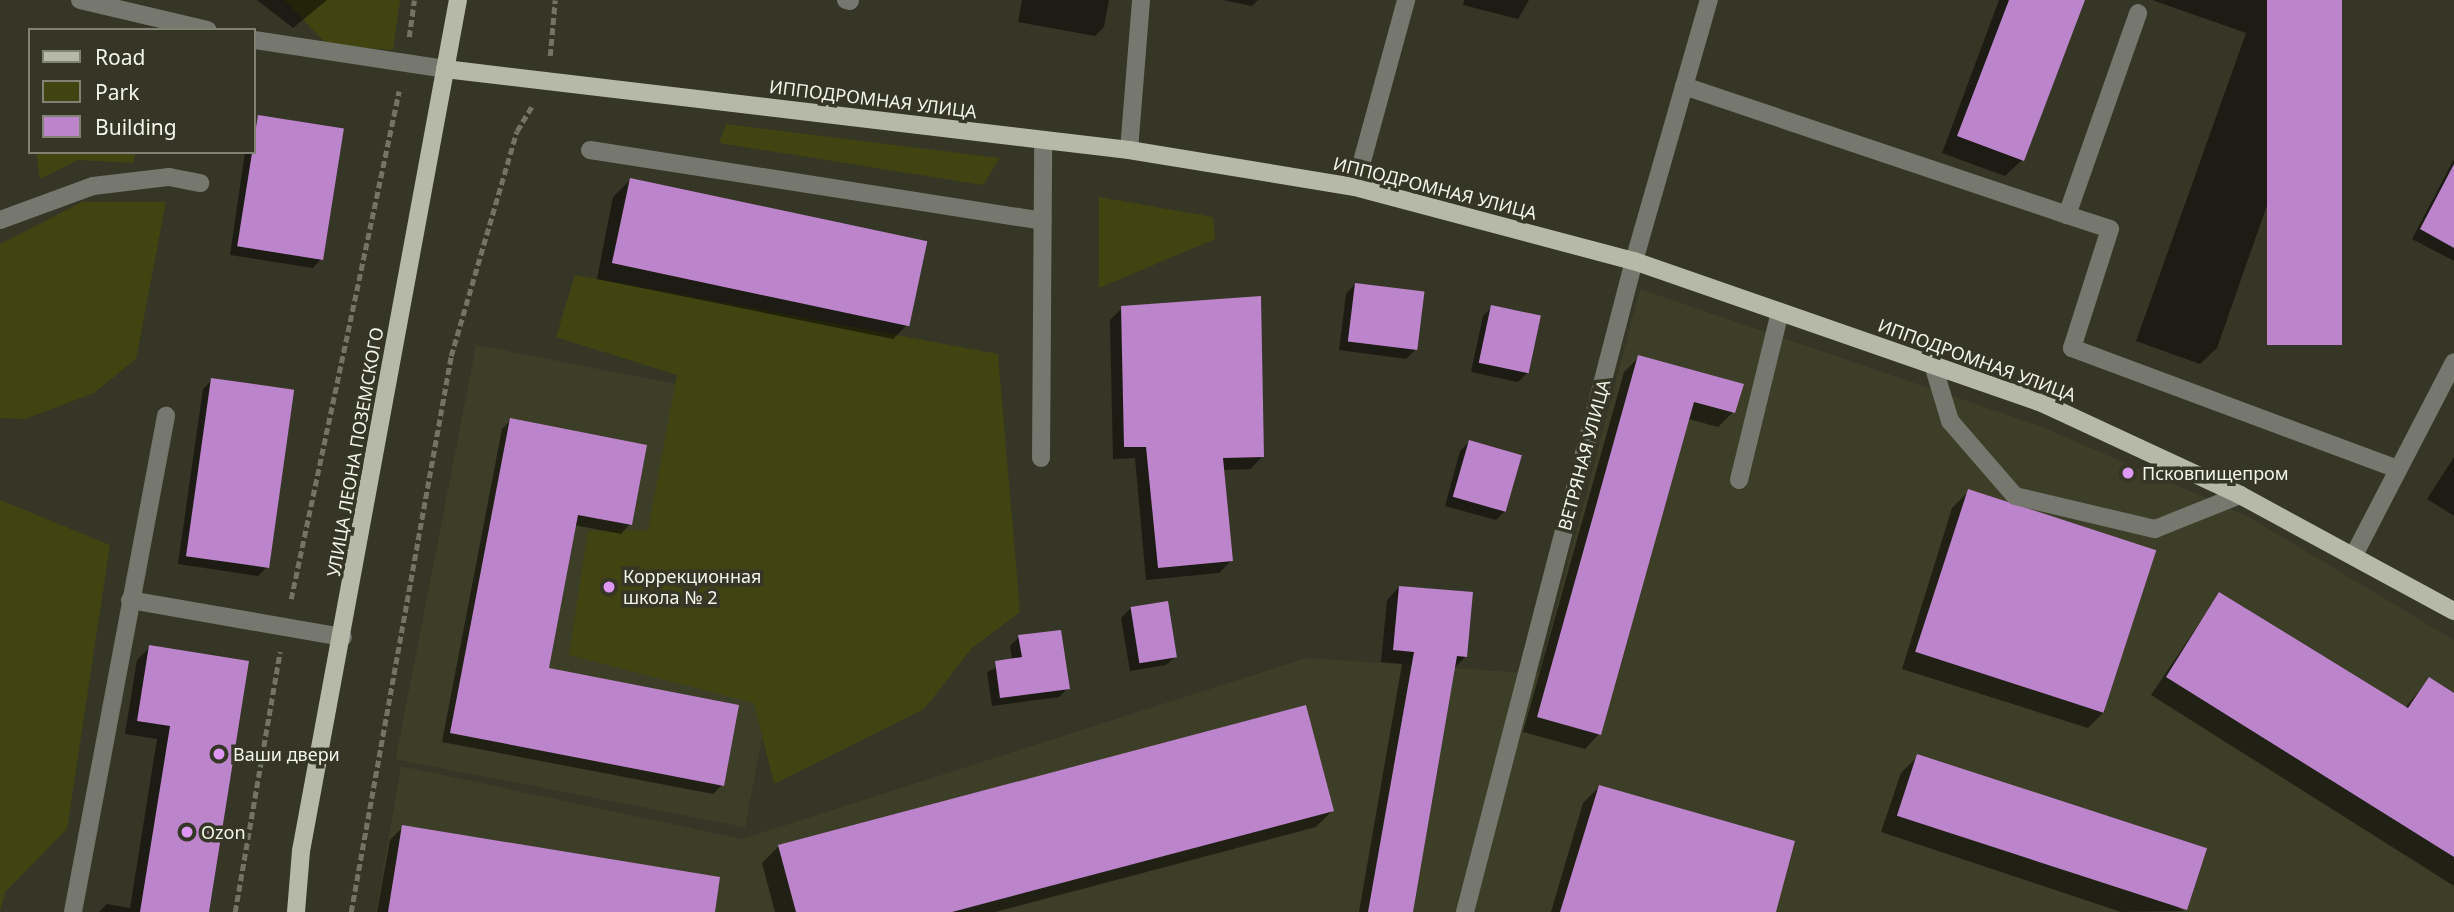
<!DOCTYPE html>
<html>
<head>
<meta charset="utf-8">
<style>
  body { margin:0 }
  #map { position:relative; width:2454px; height:912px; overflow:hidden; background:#353626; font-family:"Noto Sans",sans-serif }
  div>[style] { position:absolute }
  .built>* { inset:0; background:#3c3e27; transform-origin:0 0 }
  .green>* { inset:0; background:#414411 }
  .shadow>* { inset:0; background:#0007 }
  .building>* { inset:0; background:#bb84cb; transform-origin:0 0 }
  .path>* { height:4.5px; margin-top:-2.25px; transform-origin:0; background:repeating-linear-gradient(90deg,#737466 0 7px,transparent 0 10.5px) }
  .minor>* { height:18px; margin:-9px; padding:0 9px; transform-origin:9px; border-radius:9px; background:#76776f }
  .major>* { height:18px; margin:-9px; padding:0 9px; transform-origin:9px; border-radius:9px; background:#b7b9a8 }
  .dots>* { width:19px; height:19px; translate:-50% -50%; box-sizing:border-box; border:4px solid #353626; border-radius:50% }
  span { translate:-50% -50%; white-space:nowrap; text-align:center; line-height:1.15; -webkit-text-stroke:7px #353626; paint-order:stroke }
  .street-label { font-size:18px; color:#f3f5ea }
  .poi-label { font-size:18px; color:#f3f5ea }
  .left { translate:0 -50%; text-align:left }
  .legend { position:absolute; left:28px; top:28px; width:228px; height:126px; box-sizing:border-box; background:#353626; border:2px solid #818274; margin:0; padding:9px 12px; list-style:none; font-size:21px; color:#f3f5ea }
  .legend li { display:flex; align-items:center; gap:14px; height:35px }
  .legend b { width:35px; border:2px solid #818274 }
</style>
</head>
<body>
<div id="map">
  <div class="built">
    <div style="clip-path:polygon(1640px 289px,2040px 426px,2247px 516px,2454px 640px,2454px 912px,376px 912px,401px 766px,742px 839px,1306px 658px,1539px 674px)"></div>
    <div style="left:476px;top:345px;width:356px;height:422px;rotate:11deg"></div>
  </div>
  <div class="green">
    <div style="clip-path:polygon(285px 0,400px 0,393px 50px,327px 45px)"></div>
    <div style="clip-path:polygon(726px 124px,1000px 158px,983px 185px,719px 143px)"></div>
    <div style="clip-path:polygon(36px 152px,136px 152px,133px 163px,78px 160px,40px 179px)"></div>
    <div style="clip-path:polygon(1099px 197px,1213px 217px,1215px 239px,1099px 288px)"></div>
    <div style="clip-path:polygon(82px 202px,166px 202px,136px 359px,94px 393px,25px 419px,0 418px,0 244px)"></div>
    <div style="clip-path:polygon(575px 275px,998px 354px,1020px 612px,972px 648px,924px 709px,774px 784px,754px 703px,569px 655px,588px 531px,648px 530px,677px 375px,556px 337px)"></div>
    <div style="clip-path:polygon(0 500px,110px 545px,67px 829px,5px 892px,0 912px)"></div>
  </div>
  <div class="shadow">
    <div style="clip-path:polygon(257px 0,327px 0,293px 28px)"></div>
    <div style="clip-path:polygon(1022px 0,1109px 0,1104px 27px,1095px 36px,1018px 22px)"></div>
    <div style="clip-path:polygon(1222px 0,1258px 0,1252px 6px)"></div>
    <div style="clip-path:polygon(1464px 0,1529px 0,1518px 19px,1463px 5px)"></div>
    <div style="clip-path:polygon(1999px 0,2083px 0,2022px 160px,2005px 176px,1942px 153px)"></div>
    <div style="clip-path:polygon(2152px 0,2339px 0,2217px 348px,2200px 364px,2136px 341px,2246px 33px)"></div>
    <div style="clip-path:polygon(259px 116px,322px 258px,313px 268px,230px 255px,245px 152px,254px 152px)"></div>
    <div style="clip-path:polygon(2454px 159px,2454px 261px,2412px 239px)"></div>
    <div style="clip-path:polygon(630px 180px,909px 323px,893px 339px,597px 279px,613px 197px)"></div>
    <div style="clip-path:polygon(1355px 284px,1415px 350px,1406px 359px,1339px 350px,1346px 294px)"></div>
    <div style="clip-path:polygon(1492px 307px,1527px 373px,1518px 382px,1471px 372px,1483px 316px)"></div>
    <div style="clip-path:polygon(1122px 308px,1262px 457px,1250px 469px,1222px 470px,1231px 561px,1219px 573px,1146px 580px,1135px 458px,1113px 459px,1110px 320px)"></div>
    <div style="clip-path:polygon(1639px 357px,1733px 412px,1718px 427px,1688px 419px,1599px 734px,1585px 749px,1523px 732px,1624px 372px)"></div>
    <div style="clip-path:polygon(212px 380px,267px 567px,258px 576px,178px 564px,203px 389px)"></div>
    <div style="clip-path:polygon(511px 420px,630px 524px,621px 534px,574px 525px,547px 670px,722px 785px,713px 794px,442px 742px,502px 429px)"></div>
    <div style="clip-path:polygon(1469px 442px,1505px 511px,1496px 520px,1445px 506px,1460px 451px)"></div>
    <div style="clip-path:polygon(2454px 457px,2454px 516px,2427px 499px)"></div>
    <div style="clip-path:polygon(1969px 491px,2105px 711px,2088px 728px,1902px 669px,1952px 508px)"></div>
    <div style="clip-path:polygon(1399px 587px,1465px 657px,1453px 669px,1411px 912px,1359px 912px,1402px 664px,1381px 662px,1387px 600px)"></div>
    <div style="clip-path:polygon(2219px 594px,2405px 708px,2429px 679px,2454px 695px,2454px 886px,2151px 695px)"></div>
    <div style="clip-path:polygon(1131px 608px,1176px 656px,1166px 665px,1130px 671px,1121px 618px)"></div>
    <div style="clip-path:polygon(1019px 637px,1068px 688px,1059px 697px,992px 706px,987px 672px,1012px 660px,1010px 646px)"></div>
    <div style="clip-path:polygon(150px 647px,247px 662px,207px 912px,99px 912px,107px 904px,130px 908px,157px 739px,125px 734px,137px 660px)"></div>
    <div style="clip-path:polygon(1918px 756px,2184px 911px,2121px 912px,1881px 832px,1901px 773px)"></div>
    <div style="clip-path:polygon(1599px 787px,1775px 912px,1551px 912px,1583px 803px)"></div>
    <div style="clip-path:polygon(1332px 811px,1316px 827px,995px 912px,775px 912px,762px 863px,779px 846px)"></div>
    <div style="clip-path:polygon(403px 827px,713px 912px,377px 912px,390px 840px)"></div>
  </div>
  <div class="building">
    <div style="clip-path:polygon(2009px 0,2085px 0,2024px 161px,1957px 136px)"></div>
    <div style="left:2267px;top:0;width:75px;height:345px"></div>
    <div style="left:258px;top:115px;width:87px;height:133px;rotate:9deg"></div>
    <div style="clip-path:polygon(2454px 164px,2454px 248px,2420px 229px)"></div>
    <div style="left:630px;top:178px;width:304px;height:87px;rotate:12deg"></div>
    <div style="left:1355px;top:283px;width:70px;height:59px;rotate:7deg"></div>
    <div style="clip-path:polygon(1261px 296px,1264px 457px,1223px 458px,1233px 561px,1158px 568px,1146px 447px,1124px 447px,1121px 306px)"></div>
    <div style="left:1491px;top:305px;width:51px;height:59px;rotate:12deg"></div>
    <div style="clip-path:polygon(1638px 355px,1744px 384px,1735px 413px,1694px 402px,1601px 735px,1537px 717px)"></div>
    <div style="left:211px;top:378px;width:84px;height:180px;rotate:8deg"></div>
    <div style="clip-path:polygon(510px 418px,647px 445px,632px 525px,578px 515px,549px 668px,739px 705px,724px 786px,450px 733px)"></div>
    <div style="left:1469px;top:440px;width:55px;height:59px;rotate:16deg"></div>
    <div style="left:1968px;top:489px;width:198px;height:171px;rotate:18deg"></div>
    <div style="clip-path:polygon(1399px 586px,1473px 592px,1467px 657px,1457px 656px,1413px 912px,1368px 912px,1414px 652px,1393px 650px)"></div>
    <div style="clip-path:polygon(2219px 592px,2408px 708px,2429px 677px,2454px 693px,2454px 857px,2166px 677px)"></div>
    <div style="left:1168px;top:601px;width:57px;height:38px;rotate:81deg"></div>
    <div style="clip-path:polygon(1061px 630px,1070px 689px,1000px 698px,995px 661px,1022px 657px,1018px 635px)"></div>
    <div style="clip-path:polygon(149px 645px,249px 661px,209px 912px,140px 912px,170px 726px,137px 721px)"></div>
    <div style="clip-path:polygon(1306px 705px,1334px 811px,952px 912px,796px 912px,778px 845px)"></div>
    <div style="left:1917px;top:754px;width:305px;height:65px;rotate:18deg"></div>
    <div style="clip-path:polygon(1599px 785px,1795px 841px,1776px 912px,1560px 912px)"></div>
    <div style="clip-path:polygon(402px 825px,720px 877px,715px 912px,388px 912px)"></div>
  </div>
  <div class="path">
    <div style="left:409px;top:37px;width:37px;rotate:-82deg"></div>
    <div style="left:550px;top:56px;width:56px;rotate:-84.9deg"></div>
    <div style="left:291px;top:599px;width:519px;rotate:-78deg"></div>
    <div style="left:235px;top:912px;width:264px;rotate:-80.2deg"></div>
    <div style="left:351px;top:912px;width:565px;rotate:-79.8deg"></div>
    <div style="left:451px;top:356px;width:234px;rotate:-73.7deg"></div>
    <div style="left:517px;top:131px;width:29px;rotate:-59deg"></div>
  </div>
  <div class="minor">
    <div style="left:80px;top:0;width:131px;rotate:13.2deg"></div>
    <div style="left:846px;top:0;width:4px;rotate:14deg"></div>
    <div style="left:254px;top:40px;width:193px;rotate:8.6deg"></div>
    <div style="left:1684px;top:86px;width:404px;rotate:18.6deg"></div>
    <div style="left:2067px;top:215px;width:214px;rotate:-70.6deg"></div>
    <div style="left:590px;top:150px;width:458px;rotate:8.9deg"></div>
    <div style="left:1129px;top:150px;width:150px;rotate:-85.4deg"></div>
    <div style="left:1355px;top:187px;width:194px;rotate:-74.7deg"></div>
    <div style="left:2067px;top:215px;width:45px;rotate:18deg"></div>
    <div style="left:2110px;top:229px;width:125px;rotate:107.7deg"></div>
    <div style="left:2072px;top:348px;width:348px;rotate:20.4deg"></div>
    <div style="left:0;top:220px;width:99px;rotate:-20.1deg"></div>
    <div style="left:93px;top:186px;width:77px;rotate:-6.8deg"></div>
    <div style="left:169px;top:177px;width:32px;rotate:11deg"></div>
    <div style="left:1933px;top:365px;width:59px;rotate:73.1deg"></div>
    <div style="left:1950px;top:421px;width:99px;rotate:49.1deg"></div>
    <div style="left:2015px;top:496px;width:144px;rotate:13.3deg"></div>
    <div style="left:2155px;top:529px;width:92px;rotate:-21.8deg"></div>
    <div style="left:1041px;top:458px;width:318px;rotate:-89.6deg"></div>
    <div style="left:1739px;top:480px;width:173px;rotate:-76.3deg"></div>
    <div style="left:2354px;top:555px;width:217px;rotate:-62.6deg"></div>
    <div style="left:130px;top:600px;width:216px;rotate:9.9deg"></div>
    <div style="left:73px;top:912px;width:505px;rotate:-79.38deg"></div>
    <div style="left:1465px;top:912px;width:673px;rotate:-75.45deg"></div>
    <div style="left:1634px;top:261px;width:272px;rotate:-74deg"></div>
  </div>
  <div class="major">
    <div style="left:445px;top:69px;width:689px;rotate:6.75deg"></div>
    <div style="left:1129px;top:150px;width:229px;rotate:9.3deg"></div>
    <div style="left:1355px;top:187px;width:289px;rotate:14.9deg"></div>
    <div style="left:1634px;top:261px;width:432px;rotate:19.2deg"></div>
    <div style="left:2042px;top:403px;width:218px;rotate:24.9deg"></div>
    <div style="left:2240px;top:495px;width:243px;rotate:28.5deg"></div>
    <div style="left:296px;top:912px;width:61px;rotate:-85.3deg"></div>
    <div style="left:301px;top:851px;width:865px;rotate:-79.55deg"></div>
  </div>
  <div class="dots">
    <div style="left:2128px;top:473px;background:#de98f3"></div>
    <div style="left:609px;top:587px;background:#de98f3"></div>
    <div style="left:219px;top:754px;background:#de98f3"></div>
    <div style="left:187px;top:832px;background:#de98f3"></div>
  </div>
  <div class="street-label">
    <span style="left:873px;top:99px;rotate:7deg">ИППОДРОМНАЯ УЛИЦА</span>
    <span style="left:1435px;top:188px;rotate:14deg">ИППОДРОМНАЯ УЛИЦА</span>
    <span style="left:1977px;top:360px;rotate:20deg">ИППОДРОМНАЯ УЛИЦА</span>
    <span style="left:355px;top:452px;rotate:-80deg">УЛИЦА ЛЕОНА ПОЗЕМСКОГО</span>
    <span style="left:1584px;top:455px;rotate:-75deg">ВЕТРЯНАЯ УЛИЦА</span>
  </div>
  <div class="poi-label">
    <span class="left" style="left:2142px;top:473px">Псковпищепром</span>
    <span class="left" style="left:623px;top:587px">Коррекционная<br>школа № 2</span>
    <span class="left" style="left:233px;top:754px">Ваши двери</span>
    <span class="left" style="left:201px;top:832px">Ozon</span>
  </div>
  <ul class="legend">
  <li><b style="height:9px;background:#b7b9a8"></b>Road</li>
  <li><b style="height:19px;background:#414411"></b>Park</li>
  <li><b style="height:19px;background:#bb84cb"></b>Building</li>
  </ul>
</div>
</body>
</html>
